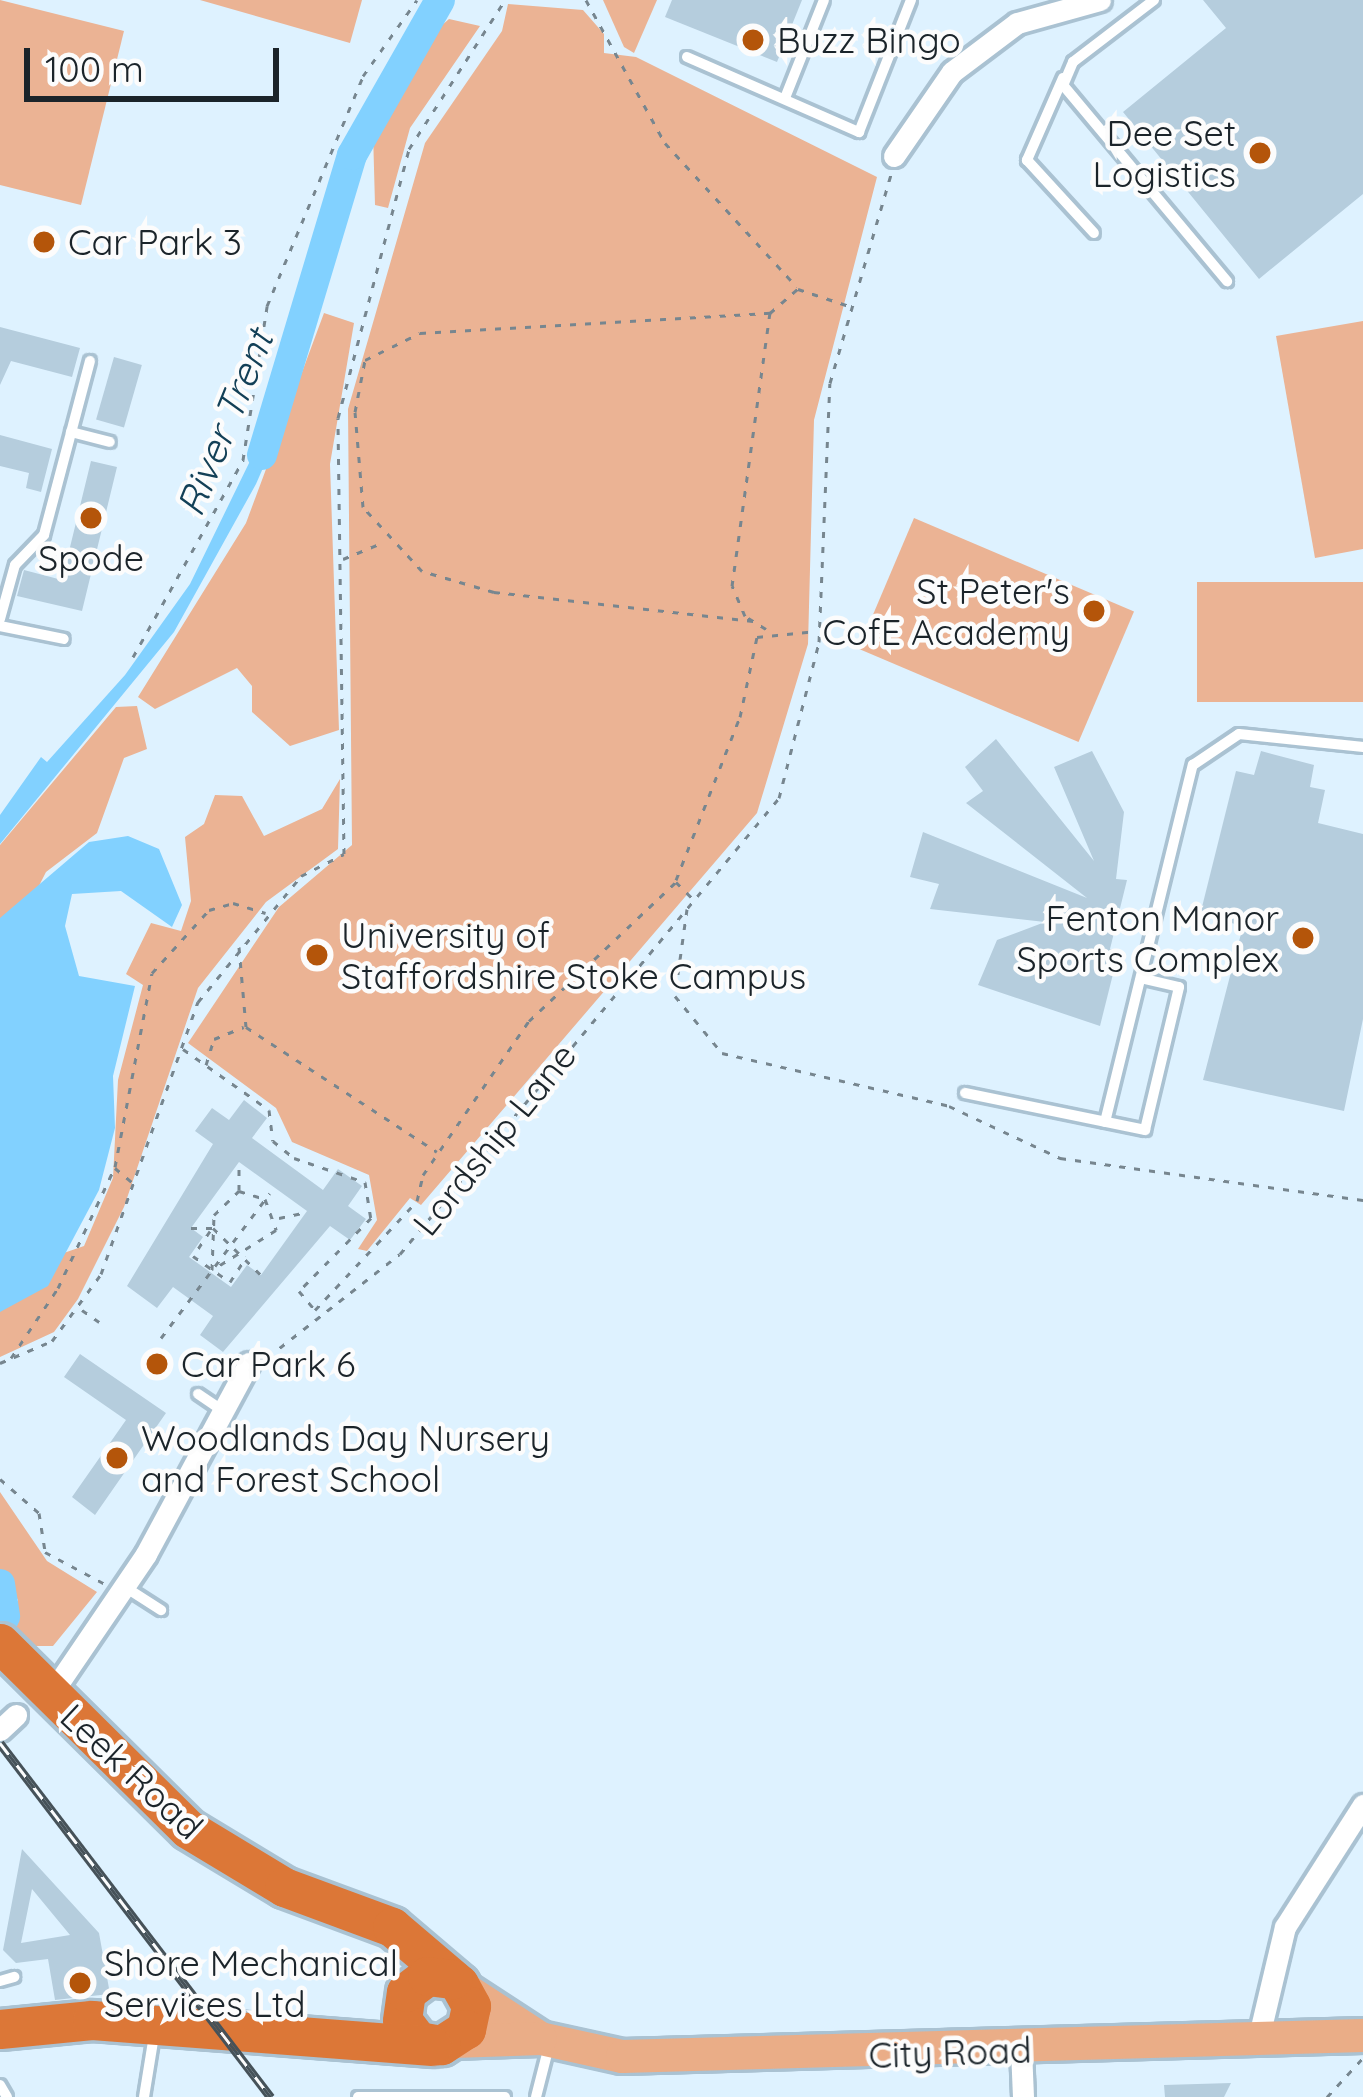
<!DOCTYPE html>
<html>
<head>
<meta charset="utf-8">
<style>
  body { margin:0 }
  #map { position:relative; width:1363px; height:2097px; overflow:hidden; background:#def2ff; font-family:Quicksand,sans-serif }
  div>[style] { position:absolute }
  .green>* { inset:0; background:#ebb394; transform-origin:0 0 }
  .water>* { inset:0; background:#82d1ff }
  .river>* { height:30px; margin:-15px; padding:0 15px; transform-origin:15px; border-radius:15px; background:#82d1ff }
  .building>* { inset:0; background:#b5cddd; transform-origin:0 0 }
  .path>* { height:3px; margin-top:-1.5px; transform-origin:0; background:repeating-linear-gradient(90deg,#77868f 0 6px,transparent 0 15px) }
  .roads { filter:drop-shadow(3px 0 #aac2d2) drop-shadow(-3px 0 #aac2d2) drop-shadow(0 3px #aac2d2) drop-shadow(0 -3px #aac2d2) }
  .lane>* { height:10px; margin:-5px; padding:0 5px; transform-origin:5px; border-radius:5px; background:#fff }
  .street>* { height:21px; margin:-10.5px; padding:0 10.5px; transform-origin:10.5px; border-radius:10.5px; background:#fff }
  .primary>* { height:33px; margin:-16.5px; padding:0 16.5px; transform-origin:16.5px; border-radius:16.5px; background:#eaad87 }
  .highway>* { height:39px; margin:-19.5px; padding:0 19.5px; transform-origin:19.5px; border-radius:19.5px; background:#dc7737 }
  .rail>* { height:9px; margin-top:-4.5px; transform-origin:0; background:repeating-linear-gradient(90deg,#fcfcfc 0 14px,#465259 0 28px); box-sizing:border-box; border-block:3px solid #465259 }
  .dots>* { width:33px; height:33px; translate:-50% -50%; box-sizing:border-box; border:6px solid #fcfcfc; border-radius:50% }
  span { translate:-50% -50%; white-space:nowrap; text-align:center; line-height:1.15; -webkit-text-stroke:9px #fcfcfc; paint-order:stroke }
  .poi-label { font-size:36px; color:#1b242a }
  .left { translate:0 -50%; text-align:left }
  .right { translate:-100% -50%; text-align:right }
  .street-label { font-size:36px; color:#1b242a }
  .water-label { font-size:39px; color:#134057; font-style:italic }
  .scale { position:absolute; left:24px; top:48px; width:255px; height:54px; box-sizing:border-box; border:6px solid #1b242a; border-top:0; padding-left:15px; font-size:36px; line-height:42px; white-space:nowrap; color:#1b242a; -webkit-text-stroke:9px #fcfcfc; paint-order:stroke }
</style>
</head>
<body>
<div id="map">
  <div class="green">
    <div style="clip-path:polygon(0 0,124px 31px,81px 205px,0 185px)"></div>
    <div style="clip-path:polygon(200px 0,362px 0,350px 43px)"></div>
    <div style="clip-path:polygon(603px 0,657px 0,634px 53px,624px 47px)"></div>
    <div style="clip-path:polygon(508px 4px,583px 10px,604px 34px,604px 53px,636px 57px,877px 177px,814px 420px,808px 644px,757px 813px,421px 1205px,410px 1198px,367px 1251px,358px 1249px,377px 1220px,369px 1175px,292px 1142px,276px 1108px,188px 1043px,279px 907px,352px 845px,348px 409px,425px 143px,502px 31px)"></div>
    <div style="clip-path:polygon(449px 19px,480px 26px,410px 128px,388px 208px,375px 205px,373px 132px,424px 41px)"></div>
    <div style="clip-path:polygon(324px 313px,354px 323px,330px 464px,339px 730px,290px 746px,252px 712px,252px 686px,237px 668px,155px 709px,138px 697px,246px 523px)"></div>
    <div style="clip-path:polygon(1363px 321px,1363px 549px,1315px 558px,1276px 336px)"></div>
    <div style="left:914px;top:518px;width:239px;height:142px;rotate:23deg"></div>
    <div style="left:1197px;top:582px;width:166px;height:120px"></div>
    <div style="clip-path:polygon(137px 706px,147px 749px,124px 758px,97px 833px,46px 872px,11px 941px,0 1015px,0 845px,116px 707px)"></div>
    <div style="clip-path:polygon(340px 779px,338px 849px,266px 902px,198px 988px,124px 1207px,78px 1299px,54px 1332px,0 1357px,0 1275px,84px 1246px,113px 1178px,118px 1080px,143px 985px,126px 974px,151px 923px,181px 931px,191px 901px,185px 837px,204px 824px,215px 795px,242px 796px,264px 836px,322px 809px)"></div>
    <div style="clip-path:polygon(0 1492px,47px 1561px,97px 1592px,53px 1646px,22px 1646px,0 1626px,0 1610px,14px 1613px,18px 1600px,0 1573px)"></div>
  </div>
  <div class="water">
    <div style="clip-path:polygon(272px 416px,284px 420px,256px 484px,174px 632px,0 844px,0 815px,41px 757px,47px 762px,125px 675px,190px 584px)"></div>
    <div style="clip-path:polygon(128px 836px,159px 849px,182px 905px,172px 927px,121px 891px,72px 894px,65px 926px,79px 976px,135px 986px,113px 1076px,115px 1128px,99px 1190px,48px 1286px,0 1312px,0 918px,89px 842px)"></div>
  </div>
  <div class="river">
    <div style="left:262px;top:455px;width:313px;rotate:-73.3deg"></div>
    <div style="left:352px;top:155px;width:178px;rotate:-60.4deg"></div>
    <div style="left:0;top:1584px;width:33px;rotate:81deg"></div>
  </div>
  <div class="building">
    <div style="clip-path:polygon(672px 0,802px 0,777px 62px,665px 17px)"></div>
    <div style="clip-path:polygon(1203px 0,1363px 0,1363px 194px,1259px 279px,1123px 112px,1226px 28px)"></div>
    <div style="clip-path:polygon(0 327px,80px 348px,72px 377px,11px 361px,0 385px)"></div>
    <div style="left:114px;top:357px;width:29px;height:65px;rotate:16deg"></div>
    <div style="clip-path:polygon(0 435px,52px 449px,41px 492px,26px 488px,29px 473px,0 466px)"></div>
    <div style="clip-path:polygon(91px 461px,117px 467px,82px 611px,17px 596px,24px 570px,62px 580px)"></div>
    <div style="clip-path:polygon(996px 739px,1094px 861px,1054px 767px,1092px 751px,1124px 812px,1116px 879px,1127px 880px,1110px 949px,1119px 950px,1100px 1026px,978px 985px,997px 940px,1045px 922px,930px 909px,939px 884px,910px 877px,923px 832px,1087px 898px,966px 803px,983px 791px,965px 767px)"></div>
    <div style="clip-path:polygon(1261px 751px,1314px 765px,1310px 787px,1325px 790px,1318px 823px,1363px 834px,1363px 1019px,1344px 1111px,1203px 1080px,1243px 926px,1200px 915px,1236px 771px,1254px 775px)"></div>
    <div style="clip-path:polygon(evenodd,244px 1100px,267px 1118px,252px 1138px,323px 1190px,338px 1169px,362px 1186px,348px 1206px,366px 1219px,350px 1240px,330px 1226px,223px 1352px,200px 1335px,213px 1316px,173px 1287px,157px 1308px,127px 1286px,213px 1144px,195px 1131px,212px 1108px,229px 1120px,244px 1100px,239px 1162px,307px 1211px,261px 1275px,247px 1265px,231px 1287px,189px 1257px,203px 1237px,191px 1228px,239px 1162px)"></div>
    <div style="clip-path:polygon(80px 1354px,166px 1413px,95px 1515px,72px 1497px,126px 1420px,64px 1377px)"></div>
    <div style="clip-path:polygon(evenodd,22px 1849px,99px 1933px,110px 1994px,55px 2000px,48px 1959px,16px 1963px,3px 1950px,22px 1849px,32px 1889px,70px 1935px,21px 1943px,32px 1889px)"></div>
    <div style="clip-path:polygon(1231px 2083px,1224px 2097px,1165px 2097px,1164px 2085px)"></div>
  </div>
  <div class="path">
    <div style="left:586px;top:0;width:163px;rotate:61.1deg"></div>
    <div style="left:665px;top:143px;width:195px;rotate:47.5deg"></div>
    <div style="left:343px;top:559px;width:44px;rotate:-22.5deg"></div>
    <div style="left:753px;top:621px;width:261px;rotate:-173.6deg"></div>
    <div style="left:494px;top:592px;width:75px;rotate:-163.7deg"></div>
    <div style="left:422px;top:571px;width:87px;rotate:-132.7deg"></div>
    <div style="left:363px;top:507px;width:95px;rotate:-94.8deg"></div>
    <div style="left:355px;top:412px;width:53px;rotate:-79.1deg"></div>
    <div style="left:365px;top:360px;width:61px;rotate:-26.1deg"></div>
    <div style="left:420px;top:333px;width:351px;rotate:-3.3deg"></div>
    <div style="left:766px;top:629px;width:25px;rotate:-148deg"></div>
    <div style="left:745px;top:616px;width:33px;rotate:-113deg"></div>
    <div style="left:732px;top:586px;width:276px;rotate:-82.1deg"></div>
    <div style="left:770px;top:313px;width:37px;rotate:-41deg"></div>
    <div style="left:798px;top:289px;width:57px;rotate:18.4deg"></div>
    <div style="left:133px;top:657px;width:226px;rotate:-60.8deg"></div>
    <div style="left:243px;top:460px;width:156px;rotate:-81.1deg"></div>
    <div style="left:267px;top:306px;width:249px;rotate:-67.3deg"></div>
    <div style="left:363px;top:76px;width:93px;rotate:-54.6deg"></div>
    <div style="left:676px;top:880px;width:175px;rotate:-68.6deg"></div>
    <div style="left:740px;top:717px;width:82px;rotate:-78deg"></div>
    <div style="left:757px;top:637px;width:60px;rotate:-5.7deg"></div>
    <div style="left:687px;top:909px;width:88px;rotate:97.9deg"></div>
    <div style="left:675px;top:996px;width:74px;rotate:50.5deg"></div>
    <div style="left:722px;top:1053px;width:233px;rotate:13.1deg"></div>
    <div style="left:949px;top:1106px;width:123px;rotate:25.1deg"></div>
    <div style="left:1060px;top:1158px;width:306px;rotate:7.9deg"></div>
    <div style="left:239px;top:947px;width:80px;rotate:85deg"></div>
    <div style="left:246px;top:1027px;width:228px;rotate:33.2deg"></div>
    <div style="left:183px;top:1049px;width:105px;rotate:35.3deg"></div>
    <div style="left:269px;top:1110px;width:31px;rotate:83deg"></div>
    <div style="left:273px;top:1141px;width:27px;rotate:39deg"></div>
    <div style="left:294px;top:1158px;width:75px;rotate:18.7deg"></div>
    <div style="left:365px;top:1182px;width:36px;rotate:81deg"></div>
    <div style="left:371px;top:1218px;width:103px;rotate:134.6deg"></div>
    <div style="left:299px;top:1291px;width:25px;rotate:50deg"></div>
    <div style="left:315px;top:1310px;width:149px;rotate:-46.9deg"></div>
    <div style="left:417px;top:1201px;width:27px;rotate:-77deg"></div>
    <div style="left:423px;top:1175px;width:187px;rotate:-55.5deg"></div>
    <div style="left:529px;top:1021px;width:202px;rotate:-43.4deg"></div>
    <div style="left:676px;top:882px;width:25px;rotate:45deg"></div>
    <div style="left:206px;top:1065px;width:27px;rotate:-73deg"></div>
    <div style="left:214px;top:1039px;width:32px;rotate:-22deg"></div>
    <div style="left:115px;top:1168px;width:26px;rotate:40deg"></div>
    <div style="left:239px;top:1190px;width:26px;rotate:-90deg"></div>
    <div style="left:239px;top:1191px;width:27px;rotate:17deg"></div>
    <div style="left:265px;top:1199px;width:33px;rotate:70deg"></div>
    <div style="left:276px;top:1230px;width:75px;rotate:148deg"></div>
    <div style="left:212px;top:1270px;width:55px;rotate:-87.9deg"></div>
    <div style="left:214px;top:1215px;width:35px;rotate:-44deg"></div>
    <div style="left:279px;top:1218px;width:25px;rotate:-12deg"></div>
    <div style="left:191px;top:1228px;width:22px"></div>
    <div style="left:213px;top:1228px;width:67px;rotate:44.4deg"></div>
    <div style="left:210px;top:1231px;width:30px;rotate:124deg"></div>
    <div style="left:193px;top:1256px;width:45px;rotate:35.1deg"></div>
    <div style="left:230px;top:1282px;width:30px;rotate:-57deg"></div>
    <div style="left:82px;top:1310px;width:21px;rotate:35deg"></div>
    <div style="left:161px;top:1338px;width:181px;rotate:-53.1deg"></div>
    <div style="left:268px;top:1357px;width:167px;rotate:-38deg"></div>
    <div style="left:400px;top:1254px;width:593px;rotate:-50.27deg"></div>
    <div style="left:779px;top:798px;width:161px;rotate:-75.6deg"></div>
    <div style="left:819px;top:642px;width:259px;rotate:-87.6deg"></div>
    <div style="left:830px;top:383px;width:218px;rotate:-73.7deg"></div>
    <div style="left:11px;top:1358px;width:84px;rotate:-56.1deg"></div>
    <div style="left:58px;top:1288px;width:134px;rotate:-64.8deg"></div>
    <div style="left:115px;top:1167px;width:197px;rotate:-79.2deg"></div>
    <div style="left:152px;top:973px;width:85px;rotate:-47.9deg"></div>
    <div style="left:209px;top:910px;width:25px;rotate:-16deg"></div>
    <div style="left:233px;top:903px;width:34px;rotate:17deg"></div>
    <div style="left:0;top:1363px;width:56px;rotate:-22.9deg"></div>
    <div style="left:52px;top:1341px;width:83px;rotate:-53.8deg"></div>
    <div style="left:101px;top:1274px;width:289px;rotate:-70.4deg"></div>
    <div style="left:198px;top:1002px;width:163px;rotate:-50.7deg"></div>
    <div style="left:301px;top:876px;width:48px;rotate:-27.1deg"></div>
    <div style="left:344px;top:854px;width:436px;rotate:-90.8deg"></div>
    <div style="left:338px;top:418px;width:278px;rotate:-75.2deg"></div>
    <div style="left:409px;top:149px;width:177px;rotate:-57.2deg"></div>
    <div style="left:0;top:1479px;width:52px;rotate:41.1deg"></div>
    <div style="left:39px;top:1513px;width:39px;rotate:81deg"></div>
    <div style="left:45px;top:1552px;width:68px;rotate:28.1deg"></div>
    <div style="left:1327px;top:2097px;width:52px;rotate:-47.4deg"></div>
  </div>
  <div class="roads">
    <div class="lane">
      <div style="left:1154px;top:0;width:102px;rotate:142.6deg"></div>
      <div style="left:1073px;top:62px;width:25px;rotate:113deg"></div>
      <div style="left:1063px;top:85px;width:256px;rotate:50.1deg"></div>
      <div style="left:687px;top:57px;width:188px;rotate:23.6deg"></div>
      <div style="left:859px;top:132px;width:142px;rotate:-68.5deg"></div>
      <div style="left:1063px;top:78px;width:90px;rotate:113.7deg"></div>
      <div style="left:1027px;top:160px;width:99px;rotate:47.5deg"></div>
      <div style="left:785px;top:98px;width:105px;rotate:-68.3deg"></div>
      <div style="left:71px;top:432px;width:40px;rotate:14.4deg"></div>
      <div style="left:0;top:619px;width:56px;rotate:-74.5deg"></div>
      <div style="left:15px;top:565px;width:42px;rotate:-46deg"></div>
      <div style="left:44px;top:535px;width:180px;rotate:-75.2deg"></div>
      <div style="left:0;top:626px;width:65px;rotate:11.5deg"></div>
      <div style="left:965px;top:1093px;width:184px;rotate:11.6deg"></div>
      <div style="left:1145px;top:1130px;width:147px;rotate:-76.6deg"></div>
      <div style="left:1179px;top:987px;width:39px;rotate:-167deg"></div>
      <div style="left:1105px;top:1122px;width:368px;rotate:-76.2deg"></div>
      <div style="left:1193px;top:765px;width:55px;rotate:-34deg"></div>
      <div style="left:1239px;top:734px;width:125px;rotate:6deg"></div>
      <div style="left:198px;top:1394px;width:29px;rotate:34deg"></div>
      <div style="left:125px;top:1587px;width:43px;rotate:32.6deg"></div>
      <div style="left:0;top:1981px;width:15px;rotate:-16deg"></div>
      <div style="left:0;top:2085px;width:14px;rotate:60deg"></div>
      <div style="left:144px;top:2097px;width:63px;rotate:-80.8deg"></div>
      <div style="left:358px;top:2097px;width:147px"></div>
      <div style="left:536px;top:2097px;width:57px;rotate:-75.7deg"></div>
    </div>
    <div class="street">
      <div style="left:894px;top:156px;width:102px;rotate:-55.4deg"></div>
      <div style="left:952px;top:72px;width:81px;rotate:-37deg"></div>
      <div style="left:1017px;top:23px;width:86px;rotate:-15.5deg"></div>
      <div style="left:51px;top:1694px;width:169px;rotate:-55.8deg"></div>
      <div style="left:146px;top:1554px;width:217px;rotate:-61.7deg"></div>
      <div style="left:0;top:1730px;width:22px;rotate:-43deg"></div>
      <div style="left:1258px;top:2040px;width:116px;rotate:-76.6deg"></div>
      <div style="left:1285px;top:1927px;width:145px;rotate:-57.4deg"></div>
      <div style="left:1021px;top:2049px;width:48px;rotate:87.6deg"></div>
    </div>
    <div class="primary">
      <div style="left:462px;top:1987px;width:93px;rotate:33.2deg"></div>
      <div style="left:540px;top:2038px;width:84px;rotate:12.4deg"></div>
      <div style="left:622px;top:2056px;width:741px;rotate:-1.62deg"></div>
      <div style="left:453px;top:2041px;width:87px;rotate:-2deg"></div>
    </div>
    <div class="highway">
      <div style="left:0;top:1643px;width:264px;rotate:44.7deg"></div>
      <div style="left:188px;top:1829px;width:112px;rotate:31.1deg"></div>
      <div style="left:284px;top:1887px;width:115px;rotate:20.3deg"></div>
      <div style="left:392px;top:1927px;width:88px;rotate:40.4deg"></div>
      <div style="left:459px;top:1984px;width:25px;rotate:61deg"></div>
      <div style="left:471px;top:2006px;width:24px;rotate:102deg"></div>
      <div style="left:466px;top:2029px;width:30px;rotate:147deg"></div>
      <div style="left:441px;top:2045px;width:23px;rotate:-170deg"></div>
      <div style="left:418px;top:2041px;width:26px;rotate:-127deg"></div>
      <div style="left:402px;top:2020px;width:28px;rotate:-82deg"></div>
      <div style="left:406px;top:1992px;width:26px;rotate:-37deg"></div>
      <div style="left:427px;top:1976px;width:26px;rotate:7deg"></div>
      <div style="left:0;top:2029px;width:92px;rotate:-5.6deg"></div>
      <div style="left:92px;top:2020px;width:341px;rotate:4.4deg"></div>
    </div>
  </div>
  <div class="rail">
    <div style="left:0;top:1743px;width:446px;rotate:52.6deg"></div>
  </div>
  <div class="dots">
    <div style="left:753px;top:40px;background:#b4550a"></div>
    <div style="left:1260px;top:153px;background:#b4550a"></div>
    <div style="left:44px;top:242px;background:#b4550a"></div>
    <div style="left:91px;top:518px;background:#b4550a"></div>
    <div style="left:1094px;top:611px;background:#b4550a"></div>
    <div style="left:1303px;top:938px;background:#b4550a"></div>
    <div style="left:317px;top:955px;background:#b4550a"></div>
    <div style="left:157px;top:1364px;background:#b4550a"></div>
    <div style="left:117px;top:1458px;background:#b4550a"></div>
    <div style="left:80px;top:1983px;background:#b4550a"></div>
  </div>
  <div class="poi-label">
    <span class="left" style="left:777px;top:40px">Buzz Bingo</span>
    <span class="right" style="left:1236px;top:153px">Dee Set<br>Logistics</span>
    <span class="left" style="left:68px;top:242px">Car Park 3</span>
    <span style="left:91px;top:558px">Spode</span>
    <span class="right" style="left:1070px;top:611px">St Peter's<br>CofE Academy</span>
    <span class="right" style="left:1279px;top:938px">Fenton Manor<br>Sports Complex</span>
    <span class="left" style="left:341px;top:955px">University of<br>Staffordshire Stoke Campus</span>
    <span class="left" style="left:181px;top:1364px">Car Park 6</span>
    <span class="left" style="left:141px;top:1458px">Woodlands Day Nursery<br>and Forest School</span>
    <span class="left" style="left:104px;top:1983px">Shore Mechanical<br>Services Ltd</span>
  </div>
  <div class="street-label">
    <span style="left:494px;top:1139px;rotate:-51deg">Lordship Lane</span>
    <span style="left:132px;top:1771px;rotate:43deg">Leek Road</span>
    <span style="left:950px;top:2052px;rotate:-2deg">City Road</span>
  </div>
  <div class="water-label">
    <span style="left:225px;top:423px;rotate:-68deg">River Trent</span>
  </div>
  <div class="scale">100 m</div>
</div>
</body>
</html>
